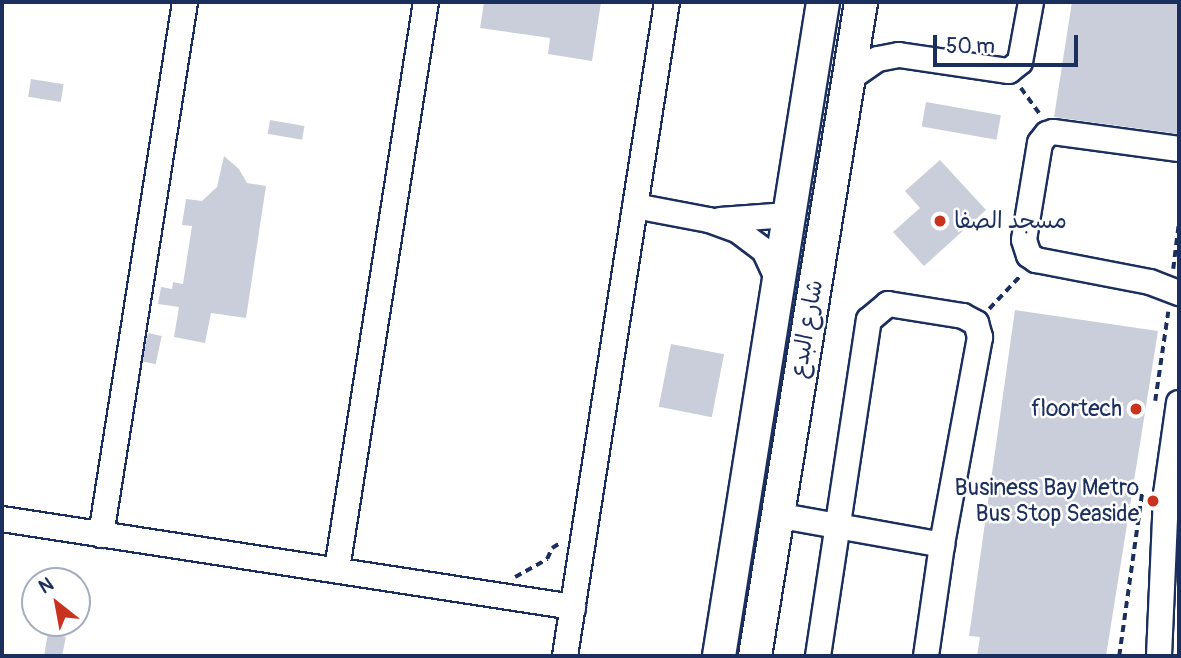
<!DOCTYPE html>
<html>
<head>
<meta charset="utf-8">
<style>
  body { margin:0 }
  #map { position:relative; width:1181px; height:658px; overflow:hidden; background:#fff; font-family:Pangolin,"Playpen Sans Arabic",sans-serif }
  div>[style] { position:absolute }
  .building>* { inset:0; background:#caceda; transform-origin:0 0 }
  .path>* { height:3.5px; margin-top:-1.75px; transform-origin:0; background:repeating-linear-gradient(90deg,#1b2f5e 0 7px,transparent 0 12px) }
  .roads { filter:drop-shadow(2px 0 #1b2f5e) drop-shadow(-2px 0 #1b2f5e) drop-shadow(0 2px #1b2f5e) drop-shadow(0 -2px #1b2f5e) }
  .minor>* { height:24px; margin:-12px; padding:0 12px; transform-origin:12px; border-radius:12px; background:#fff }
  .major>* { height:32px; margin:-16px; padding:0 16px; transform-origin:16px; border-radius:16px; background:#fff }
  .dots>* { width:19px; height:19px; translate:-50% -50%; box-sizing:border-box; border:4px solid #fff; border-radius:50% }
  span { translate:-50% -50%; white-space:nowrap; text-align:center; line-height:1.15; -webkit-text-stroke:5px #fff; paint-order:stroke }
  .poi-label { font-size:23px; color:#1b2f5e }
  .left { translate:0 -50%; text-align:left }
  .right { translate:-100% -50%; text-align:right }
  .street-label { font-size:23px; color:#1b2f5e }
  .frame { position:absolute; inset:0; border:4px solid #1b2f5e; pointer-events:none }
  .north { position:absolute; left:21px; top:567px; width:70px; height:70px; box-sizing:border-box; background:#fff; border:2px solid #a4acbf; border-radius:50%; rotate:329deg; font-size:19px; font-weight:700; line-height:28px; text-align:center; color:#1b2f5e }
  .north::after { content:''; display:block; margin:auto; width:24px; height:32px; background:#c8321e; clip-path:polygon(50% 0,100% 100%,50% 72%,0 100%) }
  .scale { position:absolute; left:933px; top:35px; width:145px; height:32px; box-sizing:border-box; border:4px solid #1b2f5e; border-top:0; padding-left:9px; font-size:21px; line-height:24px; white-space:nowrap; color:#1b2f5e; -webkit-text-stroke:5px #fff; paint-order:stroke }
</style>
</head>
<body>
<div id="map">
  <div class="building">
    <div style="clip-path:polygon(484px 2px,601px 2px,592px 61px,548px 54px,550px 38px,480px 28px)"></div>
    <div style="clip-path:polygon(1072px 2px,1179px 2px,1179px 134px,1054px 117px)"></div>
    <div style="left:31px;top:79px;width:33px;height:18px;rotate:9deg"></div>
    <div style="left:926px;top:102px;width:76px;height:25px;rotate:10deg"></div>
    <div style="left:270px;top:120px;width:35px;height:14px;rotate:10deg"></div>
    <div style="clip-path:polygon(224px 156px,239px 169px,247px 183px,266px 186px,246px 318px,211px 313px,205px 343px,174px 337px,179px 307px,158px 304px,161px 287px,172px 289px,173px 282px,183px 284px,192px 226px,182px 225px,186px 199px,202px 201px,217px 187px)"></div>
    <div style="clip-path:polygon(940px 160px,986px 210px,924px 266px,893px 232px,920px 208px,905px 191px)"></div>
    <div style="clip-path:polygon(1015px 310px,1158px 331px,1106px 656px,977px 656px,980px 637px,969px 636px)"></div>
    <div style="left:148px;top:333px;width:14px;height:29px;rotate:12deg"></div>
    <div style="left:671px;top:344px;width:54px;height:64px;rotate:11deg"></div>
    <div style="clip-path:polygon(48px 633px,66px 637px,62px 656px,44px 656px)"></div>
  </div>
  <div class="path">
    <div style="left:1021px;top:88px;width:31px;rotate:54deg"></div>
    <div style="left:1173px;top:269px;width:49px;rotate:-83deg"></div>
    <div style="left:989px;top:309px;width:48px;rotate:-46.7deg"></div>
    <div style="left:1155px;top:401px;width:90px;rotate:-81.7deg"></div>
    <div style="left:515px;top:577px;width:37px;rotate:-29deg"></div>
    <div style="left:547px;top:559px;width:12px;rotate:-66deg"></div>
    <div style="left:552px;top:548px;width:9px;rotate:-32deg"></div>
    <div style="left:1119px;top:656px;width:166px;rotate:-82deg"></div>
  </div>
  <div class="roads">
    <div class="minor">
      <div style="left:849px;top:79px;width:35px;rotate:-35deg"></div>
      <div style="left:878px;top:59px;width:21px;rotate:-11deg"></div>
      <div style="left:899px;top:55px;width:111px;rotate:8.3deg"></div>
      <div style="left:1009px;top:71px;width:14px;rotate:-39deg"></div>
      <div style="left:1020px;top:62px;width:61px;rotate:-79.6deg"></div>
      <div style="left:1179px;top:149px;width:127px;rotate:-172.3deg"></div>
      <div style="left:1053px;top:132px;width:6px;rotate:162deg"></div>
      <div style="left:1047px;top:134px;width:11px;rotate:128deg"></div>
      <div style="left:1040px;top:143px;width:98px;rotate:99.4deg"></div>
      <div style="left:1024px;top:240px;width:16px;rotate:72deg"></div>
      <div style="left:1029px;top:255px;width:9px;rotate:36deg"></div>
      <div style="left:1036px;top:260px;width:116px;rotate:10.9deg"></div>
      <div style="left:1150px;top:282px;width:31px;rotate:21deg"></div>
      <div style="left:635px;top:206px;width:75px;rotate:10.7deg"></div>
      <div style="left:709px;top:220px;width:30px;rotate:20deg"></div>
      <div style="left:737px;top:230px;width:34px;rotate:37deg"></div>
      <div style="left:764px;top:250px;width:33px;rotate:65deg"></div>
      <div style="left:720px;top:220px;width:68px;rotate:-4.2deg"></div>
      <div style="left:776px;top:515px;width:169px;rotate:10.2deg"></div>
      <div style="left:2px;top:519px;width:578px;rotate:8.76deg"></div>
      <div style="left:101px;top:535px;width:540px;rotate:-81.04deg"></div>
      <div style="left:337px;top:569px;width:574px;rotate:-81.08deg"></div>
      <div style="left:565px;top:656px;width:662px;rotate:-81.14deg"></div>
      <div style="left:818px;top:656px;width:340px;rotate:-81.4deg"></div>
      <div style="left:869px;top:320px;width:25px;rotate:-40deg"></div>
      <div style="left:888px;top:304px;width:76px;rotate:9.1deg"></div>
      <div style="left:963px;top:316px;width:15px;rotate:28deg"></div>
      <div style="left:976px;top:323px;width:15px;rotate:74deg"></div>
      <div style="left:980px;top:337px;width:211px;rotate:100.4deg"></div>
      <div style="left:942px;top:545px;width:112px;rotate:98.2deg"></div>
      <div style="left:1159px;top:656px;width:162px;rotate:-87.5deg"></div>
      <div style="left:1166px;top:494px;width:92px;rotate:-81.9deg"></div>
    </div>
    <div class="major">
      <div style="left:719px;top:656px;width:662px;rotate:-80.96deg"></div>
      <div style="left:755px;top:656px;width:663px;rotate:-80.79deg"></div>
    </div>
  </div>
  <div class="dots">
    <div style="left:940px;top:221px;background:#c8321e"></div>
    <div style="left:1136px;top:409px;background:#c8321e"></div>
    <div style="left:1153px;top:501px;background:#c8321e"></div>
  </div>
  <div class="poi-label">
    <span class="left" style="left:954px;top:221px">مسجد الصفا</span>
    <span class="right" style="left:1122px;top:409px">floortech</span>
    <span class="right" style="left:1139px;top:501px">Business Bay Metro<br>Bus Stop Seaside</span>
  </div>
  <div class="street-label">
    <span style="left:807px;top:329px;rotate:-80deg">شارع البدع</span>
  </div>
  <div class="frame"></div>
  <div class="north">N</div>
  <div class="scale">50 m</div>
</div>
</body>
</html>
